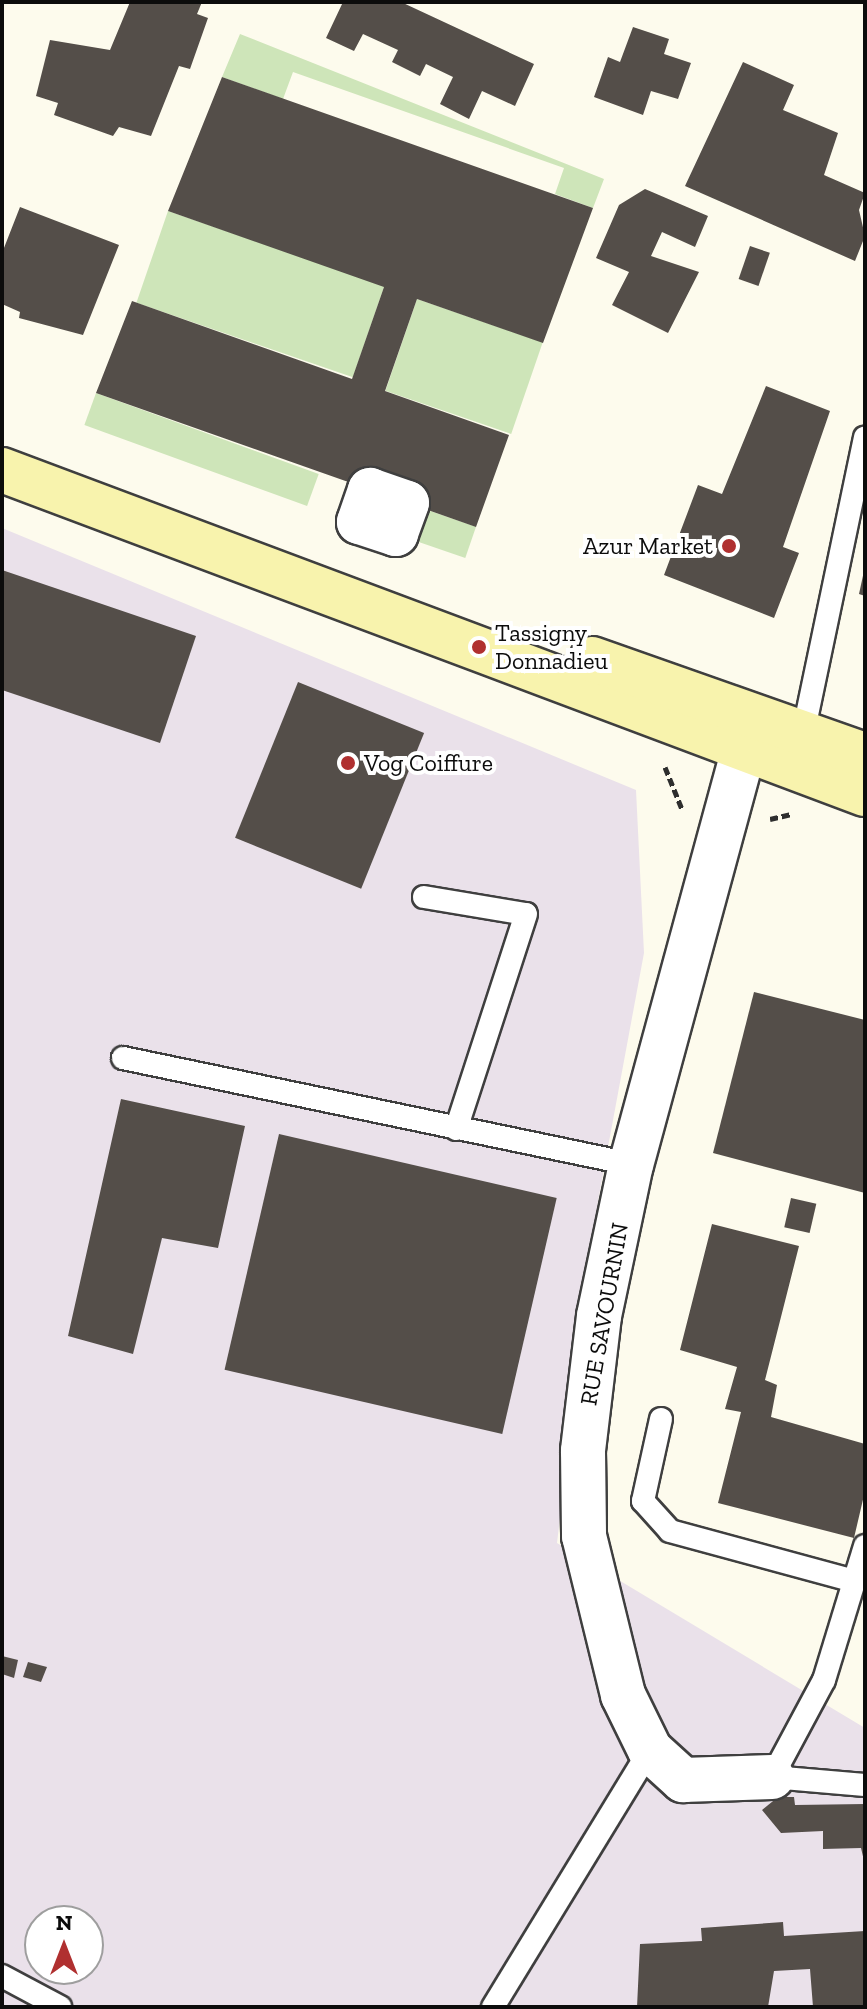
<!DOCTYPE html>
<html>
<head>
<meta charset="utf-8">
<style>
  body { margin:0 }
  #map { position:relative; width:867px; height:2009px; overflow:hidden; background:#fdfbed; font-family:"Zilla Slab",serif }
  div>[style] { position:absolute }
  .industrial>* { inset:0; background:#eae1ea }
  .green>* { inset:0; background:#cee5b9; transform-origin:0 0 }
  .building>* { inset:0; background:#544e49; transform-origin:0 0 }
  .path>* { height:5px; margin-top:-2.5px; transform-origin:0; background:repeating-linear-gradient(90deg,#2e2e2e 0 8px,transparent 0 12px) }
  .roads { filter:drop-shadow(2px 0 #3f3f3f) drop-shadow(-2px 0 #3f3f3f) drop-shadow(0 2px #3f3f3f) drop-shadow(0 -2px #3f3f3f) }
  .lane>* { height:22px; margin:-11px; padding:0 11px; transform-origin:11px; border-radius:11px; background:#fff }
  .street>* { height:44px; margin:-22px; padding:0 22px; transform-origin:22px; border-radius:22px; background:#fff }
  .secondary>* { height:44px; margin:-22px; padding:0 22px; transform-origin:22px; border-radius:22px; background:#f8f3ad }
  .dots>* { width:22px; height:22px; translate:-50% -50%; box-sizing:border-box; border:4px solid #fff; border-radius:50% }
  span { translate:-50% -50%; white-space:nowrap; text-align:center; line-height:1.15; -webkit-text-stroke:8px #fff; paint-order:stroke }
  .poi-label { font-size:24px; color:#0c0c0c }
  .right { translate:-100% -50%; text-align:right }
  .left { translate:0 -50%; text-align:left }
  .street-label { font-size:24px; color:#0c0c0c }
  .frame { position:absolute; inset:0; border:4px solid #0c0c0c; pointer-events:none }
  .north { position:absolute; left:24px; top:1905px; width:80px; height:80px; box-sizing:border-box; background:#fff; border:2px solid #9e9e9e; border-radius:50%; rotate:0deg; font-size:22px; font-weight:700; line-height:32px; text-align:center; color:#0c0c0c }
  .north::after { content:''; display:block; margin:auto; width:28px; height:36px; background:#b03030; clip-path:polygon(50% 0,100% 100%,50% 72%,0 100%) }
</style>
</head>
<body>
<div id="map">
  <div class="industrial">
    <div style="clip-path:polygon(evenodd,2px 528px,636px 790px,644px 953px,598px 1201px,557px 1543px,865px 1728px,865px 2007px,2px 2007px,2px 528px,40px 1921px,88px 1921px,88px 1969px,40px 1969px,40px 1921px)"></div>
  </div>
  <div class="green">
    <div style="clip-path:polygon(240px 34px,604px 179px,593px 208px,555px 194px,564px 168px,293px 72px,283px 99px,222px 77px)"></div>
    <div style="left:168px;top:211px;width:229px;height:97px;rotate:19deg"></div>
    <div style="left:417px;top:299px;width:133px;height:97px;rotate:19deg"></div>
    <div style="left:96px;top:393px;width:237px;height:34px;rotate:20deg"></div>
    <div style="left:407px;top:503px;width:73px;height:33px;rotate:19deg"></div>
  </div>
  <div class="building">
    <div style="clip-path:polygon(130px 2px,202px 2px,197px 14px,208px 18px,190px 69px,179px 66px,151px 136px,119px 127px,113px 136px,54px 115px,58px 103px,36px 96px,50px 40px,110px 50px)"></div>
    <div style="clip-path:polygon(343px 2px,401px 2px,534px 64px,515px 106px,482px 91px,469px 119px,440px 104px,453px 77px,426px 64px,420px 76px,392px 62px,398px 50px,363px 34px,354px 51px,326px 38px)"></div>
    <div style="clip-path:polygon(633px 27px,669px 39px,664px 54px,691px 63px,678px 99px,651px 91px,643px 115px,594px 97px,608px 57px,620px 62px)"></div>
    <div style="clip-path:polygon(743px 62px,794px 85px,783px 110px,838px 133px,824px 175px,865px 193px,859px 210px,865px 236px,855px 261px,685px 186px)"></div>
    <div style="clip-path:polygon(222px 77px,593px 208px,543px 343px,417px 299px,385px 391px,509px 435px,476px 527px,96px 393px,132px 301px,352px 379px,384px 287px,168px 211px)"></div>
    <div style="clip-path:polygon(645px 189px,708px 216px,695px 247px,662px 232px,651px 256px,699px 272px,668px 333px,612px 305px,629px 272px,596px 258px,619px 205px)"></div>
    <div style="clip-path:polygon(20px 207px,119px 245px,83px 335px,19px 318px,20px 312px,2px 304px,2px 253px)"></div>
    <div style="left:750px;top:246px;width:21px;height:35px;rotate:19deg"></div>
    <div style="clip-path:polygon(766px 386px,830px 411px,783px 547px,799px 553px,774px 618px,664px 575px,698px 485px,722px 494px)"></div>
    <div style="clip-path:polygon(2px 570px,196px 636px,160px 743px,2px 690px)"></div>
    <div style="clip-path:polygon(864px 571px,865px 571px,865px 596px,859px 594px)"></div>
    <div style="left:298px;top:682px;width:136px;height:168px;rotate:22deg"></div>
    <div style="clip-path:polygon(754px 992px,865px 1020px,865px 1193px,713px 1153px)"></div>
    <div style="clip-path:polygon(121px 1099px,245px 1126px,218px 1248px,162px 1238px,133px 1354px,68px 1336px)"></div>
    <div style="left:279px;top:1134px;width:285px;height:242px;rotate:13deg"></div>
    <div style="left:791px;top:1198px;width:26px;height:30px;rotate:13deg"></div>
    <div style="clip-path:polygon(712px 1224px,799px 1246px,765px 1380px,777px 1385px,771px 1417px,865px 1444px,865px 1491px,854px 1538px,718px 1503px,741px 1412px,725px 1409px,737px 1367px,680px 1350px)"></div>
    <div style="clip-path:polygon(2px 1656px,18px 1660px,14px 1678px,2px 1674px)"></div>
    <div style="clip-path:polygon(28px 1662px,47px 1667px,41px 1682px,23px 1677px)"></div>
    <div style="clip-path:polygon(778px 1797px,794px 1797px,795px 1805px,865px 1804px,865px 1865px,861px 1848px,823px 1849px,823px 1831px,781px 1833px,762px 1810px)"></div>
    <div style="clip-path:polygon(783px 1922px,784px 1936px,865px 1931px,865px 2007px,813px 2007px,810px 1969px,774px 1971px,768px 2007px,637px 2007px,640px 1944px,702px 1941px,701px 1928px)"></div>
  </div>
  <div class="path">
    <div style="left:665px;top:767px;width:45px;rotate:68deg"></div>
    <div style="left:770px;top:819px;width:22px;rotate:-13deg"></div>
  </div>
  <div class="roads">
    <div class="lane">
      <div style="left:796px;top:736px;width:7px;rotate:-16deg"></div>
      <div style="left:803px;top:734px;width:303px;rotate:-78.2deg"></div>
      <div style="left:424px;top:897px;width:103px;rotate:9.5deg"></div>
      <div style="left:526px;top:914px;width:226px;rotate:108deg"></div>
      <div style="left:123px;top:1058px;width:519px;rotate:11.79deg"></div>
      <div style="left:661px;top:1419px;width:84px;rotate:102.4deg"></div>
      <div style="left:643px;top:1501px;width:40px;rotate:48deg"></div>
      <div style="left:670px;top:1531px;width:191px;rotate:15.2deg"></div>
      <div style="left:865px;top:1546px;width:140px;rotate:107deg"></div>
      <div style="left:824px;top:1680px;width:110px;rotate:118.2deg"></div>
      <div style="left:772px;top:1777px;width:93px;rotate:4.9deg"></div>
      <div style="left:2px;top:1976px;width:66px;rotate:28.1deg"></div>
      <div style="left:493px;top:2007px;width:301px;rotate:-58.6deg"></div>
    </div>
    <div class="street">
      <div style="left:370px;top:490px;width:39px;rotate:19deg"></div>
      <div style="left:407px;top:503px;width:33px;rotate:110deg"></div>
      <div style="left:396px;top:534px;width:39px;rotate:-162deg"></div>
      <div style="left:359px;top:522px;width:34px;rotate:-71deg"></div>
      <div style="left:744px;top:749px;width:430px;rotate:105.2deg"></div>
      <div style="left:631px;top:1164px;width:155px;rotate:101.9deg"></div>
      <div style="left:599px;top:1316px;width:136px;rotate:96.8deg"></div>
      <div style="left:583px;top:1451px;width:85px;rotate:89.3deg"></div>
      <div style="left:584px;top:1536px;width:164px;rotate:76.2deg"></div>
      <div style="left:623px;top:1695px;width:61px;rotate:63.9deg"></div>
      <div style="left:650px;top:1750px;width:45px;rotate:42.3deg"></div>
      <div style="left:683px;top:1780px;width:89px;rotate:-1.9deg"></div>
    </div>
    <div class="secondary">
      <div style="left:2px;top:470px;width:922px;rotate:20.58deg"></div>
      <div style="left:592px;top:659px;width:289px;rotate:19.4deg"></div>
    </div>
  </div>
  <div class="dots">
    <div style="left:729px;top:546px;background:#b03030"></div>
    <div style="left:479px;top:647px;background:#b03030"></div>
    <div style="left:348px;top:763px;background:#b03030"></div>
  </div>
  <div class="poi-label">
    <span class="right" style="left:713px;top:546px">Azur Market</span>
    <span class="left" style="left:495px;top:647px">Tassigny<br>Donnadieu</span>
    <span class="left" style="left:364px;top:763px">Vog Coiffure</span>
  </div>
  <div class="street-label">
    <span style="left:604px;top:1314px;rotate:-80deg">RUE SAVOURNIN</span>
  </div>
  <div class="frame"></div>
  <div class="north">N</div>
</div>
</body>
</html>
